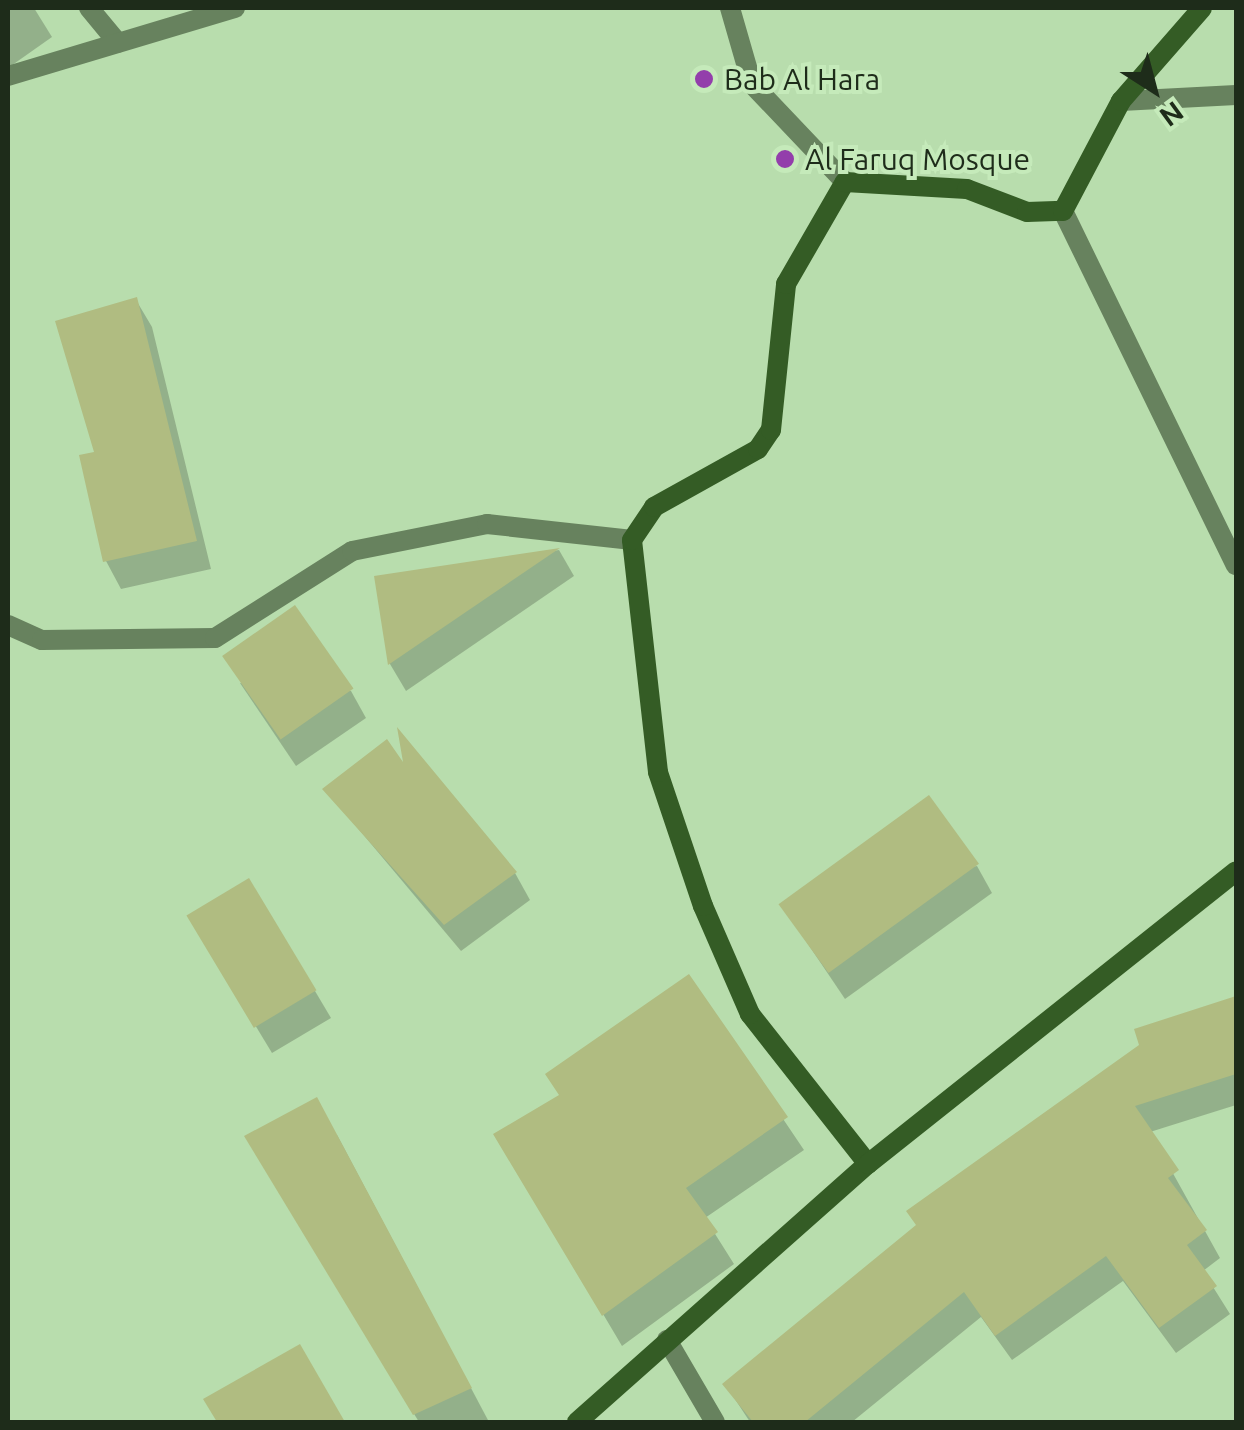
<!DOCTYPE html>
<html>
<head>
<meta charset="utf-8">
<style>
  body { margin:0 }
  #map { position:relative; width:1244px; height:1430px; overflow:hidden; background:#b8ddad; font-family:Ubuntu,sans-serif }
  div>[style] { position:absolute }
  .shadow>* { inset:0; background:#0003 }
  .building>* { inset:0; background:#b0bc81; transform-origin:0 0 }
  .street>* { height:20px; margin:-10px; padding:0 10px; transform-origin:10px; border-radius:10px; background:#67825e }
  .secondary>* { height:20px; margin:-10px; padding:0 10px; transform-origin:10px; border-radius:10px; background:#345c25 }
  .dots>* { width:28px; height:28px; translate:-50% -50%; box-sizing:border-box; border:5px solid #c5eaba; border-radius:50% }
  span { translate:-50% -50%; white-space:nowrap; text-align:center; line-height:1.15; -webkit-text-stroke:8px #c5eaba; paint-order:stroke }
  .poi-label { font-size:30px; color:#1e2c1a }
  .left { translate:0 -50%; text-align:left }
  .frame { position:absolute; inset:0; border:10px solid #1e2c1a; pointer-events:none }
  .north { position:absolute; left:1104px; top:40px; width:100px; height:100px; -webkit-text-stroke:8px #c5eaba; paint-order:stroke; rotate:144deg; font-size:28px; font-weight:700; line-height:40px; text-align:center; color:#1e2c1a }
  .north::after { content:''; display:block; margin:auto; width:35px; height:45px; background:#1e2c1a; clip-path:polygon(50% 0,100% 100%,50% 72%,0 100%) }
</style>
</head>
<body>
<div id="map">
  <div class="shadow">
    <div style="clip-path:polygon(8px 8px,34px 8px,52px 37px,8px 68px)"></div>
    <div style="clip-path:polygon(136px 300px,152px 327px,211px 569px,121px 589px,106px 561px,82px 457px,97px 454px)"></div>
    <div style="clip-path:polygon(559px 550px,574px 576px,406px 691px,390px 664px,377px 578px)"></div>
    <div style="clip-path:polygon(240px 683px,351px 691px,366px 718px,296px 766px)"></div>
    <div style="clip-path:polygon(407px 772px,515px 873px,530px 900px,461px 951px,325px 789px)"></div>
    <div style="clip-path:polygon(977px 866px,992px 893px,845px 999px,781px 904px)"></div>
    <div style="clip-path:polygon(206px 944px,315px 991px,331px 1018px,272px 1053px)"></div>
    <div style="clip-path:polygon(688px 978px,804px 1150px,705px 1218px,734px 1264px,622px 1346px,497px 1135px,561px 1097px)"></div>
    <div style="clip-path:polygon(1236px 998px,1236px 1105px,1150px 1132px,1220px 1258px,1203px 1271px,1230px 1314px,1176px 1353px,1123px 1281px,1012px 1360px,981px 1317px,852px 1422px,750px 1422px,725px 1384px,1142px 1046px,1137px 1030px)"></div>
    <div style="clip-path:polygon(337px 1135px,489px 1422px,419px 1422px,267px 1172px)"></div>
    <div style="clip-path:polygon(299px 1347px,342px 1422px,219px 1422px,207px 1400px)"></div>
  </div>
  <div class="building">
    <div style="clip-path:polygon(137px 297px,197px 541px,103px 562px,79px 455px,94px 452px,55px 321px)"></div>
    <div style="clip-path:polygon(560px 548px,388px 665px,374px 576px)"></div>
    <div style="left:295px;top:605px;width:102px;height:89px;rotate:55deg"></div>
    <div style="clip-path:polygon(397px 727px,517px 872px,444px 925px,322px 789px,387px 739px,403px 762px)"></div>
    <div style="left:929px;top:795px;width:85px;height:186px;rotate:54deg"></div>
    <div style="left:249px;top:878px;width:131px;height:73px;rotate:59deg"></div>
    <div style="clip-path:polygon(689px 974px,788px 1117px,686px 1188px,718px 1232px,602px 1316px,493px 1134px,559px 1095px,545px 1074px)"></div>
    <div style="clip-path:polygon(1236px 996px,1236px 1074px,1135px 1106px,1179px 1170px,1168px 1178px,1207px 1230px,1187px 1245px,1217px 1286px,1159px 1328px,1106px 1256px,995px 1336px,964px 1292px,805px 1422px,753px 1422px,722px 1384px,916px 1225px,906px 1211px,1139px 1045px,1134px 1029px)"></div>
    <div style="clip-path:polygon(317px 1097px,472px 1388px,413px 1415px,244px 1136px)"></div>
    <div style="clip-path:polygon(300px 1344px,345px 1422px,217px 1422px,203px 1399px)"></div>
  </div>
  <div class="street">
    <div style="left:89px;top:8px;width:45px;rotate:50.4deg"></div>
    <div style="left:730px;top:8px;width:79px;rotate:73.9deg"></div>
    <div style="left:752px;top:84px;width:135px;rotate:46.5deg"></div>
    <div style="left:8px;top:76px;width:237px;rotate:-16.7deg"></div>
    <div style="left:1121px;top:101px;width:115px;rotate:-3deg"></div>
    <div style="left:1063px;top:211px;width:394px;rotate:64deg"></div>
    <div style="left:8px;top:625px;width:37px;rotate:24deg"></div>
    <div style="left:42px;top:640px;width:173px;rotate:-0.7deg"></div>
    <div style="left:215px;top:638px;width:162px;rotate:-32.4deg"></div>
    <div style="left:352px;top:551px;width:138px;rotate:-11.3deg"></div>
    <div style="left:487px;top:524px;width:146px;rotate:6.3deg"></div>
    <div style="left:667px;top:1340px;width:95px;rotate:59.7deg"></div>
  </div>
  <div class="secondary">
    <div style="left:868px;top:1164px;width:191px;rotate:-128.2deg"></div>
    <div style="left:750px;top:1014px;width:118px;rotate:-113.5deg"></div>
    <div style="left:703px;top:906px;width:141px;rotate:-108.6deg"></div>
    <div style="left:658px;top:772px;width:233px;rotate:-96.4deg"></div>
    <div style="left:632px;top:540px;width:40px;rotate:-56deg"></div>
    <div style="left:654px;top:507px;width:119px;rotate:-29.1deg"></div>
    <div style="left:758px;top:449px;width:23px;rotate:-56deg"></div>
    <div style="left:771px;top:430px;width:147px;rotate:-84.1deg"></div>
    <div style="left:786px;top:284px;width:118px;rotate:-60deg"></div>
    <div style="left:845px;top:182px;width:122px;rotate:3.3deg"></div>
    <div style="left:967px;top:189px;width:64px;rotate:21deg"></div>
    <div style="left:1027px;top:212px;width:36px;rotate:-2deg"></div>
    <div style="left:1063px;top:211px;width:124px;rotate:-62.2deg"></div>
    <div style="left:1121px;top:101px;width:123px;rotate:-48.9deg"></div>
    <div style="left:577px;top:1422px;width:389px;rotate:-41.6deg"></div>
    <div style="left:868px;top:1164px;width:470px;rotate:-38.5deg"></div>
  </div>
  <div class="dots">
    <div style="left:704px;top:79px;background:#933eab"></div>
    <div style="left:785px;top:159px;background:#933eab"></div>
  </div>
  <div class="poi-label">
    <span class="left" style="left:724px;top:79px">Bab Al Hara</span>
    <span class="left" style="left:805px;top:159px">Al Faruq Mosque</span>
  </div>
  <div class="frame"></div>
  <div class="north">N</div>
</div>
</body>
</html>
